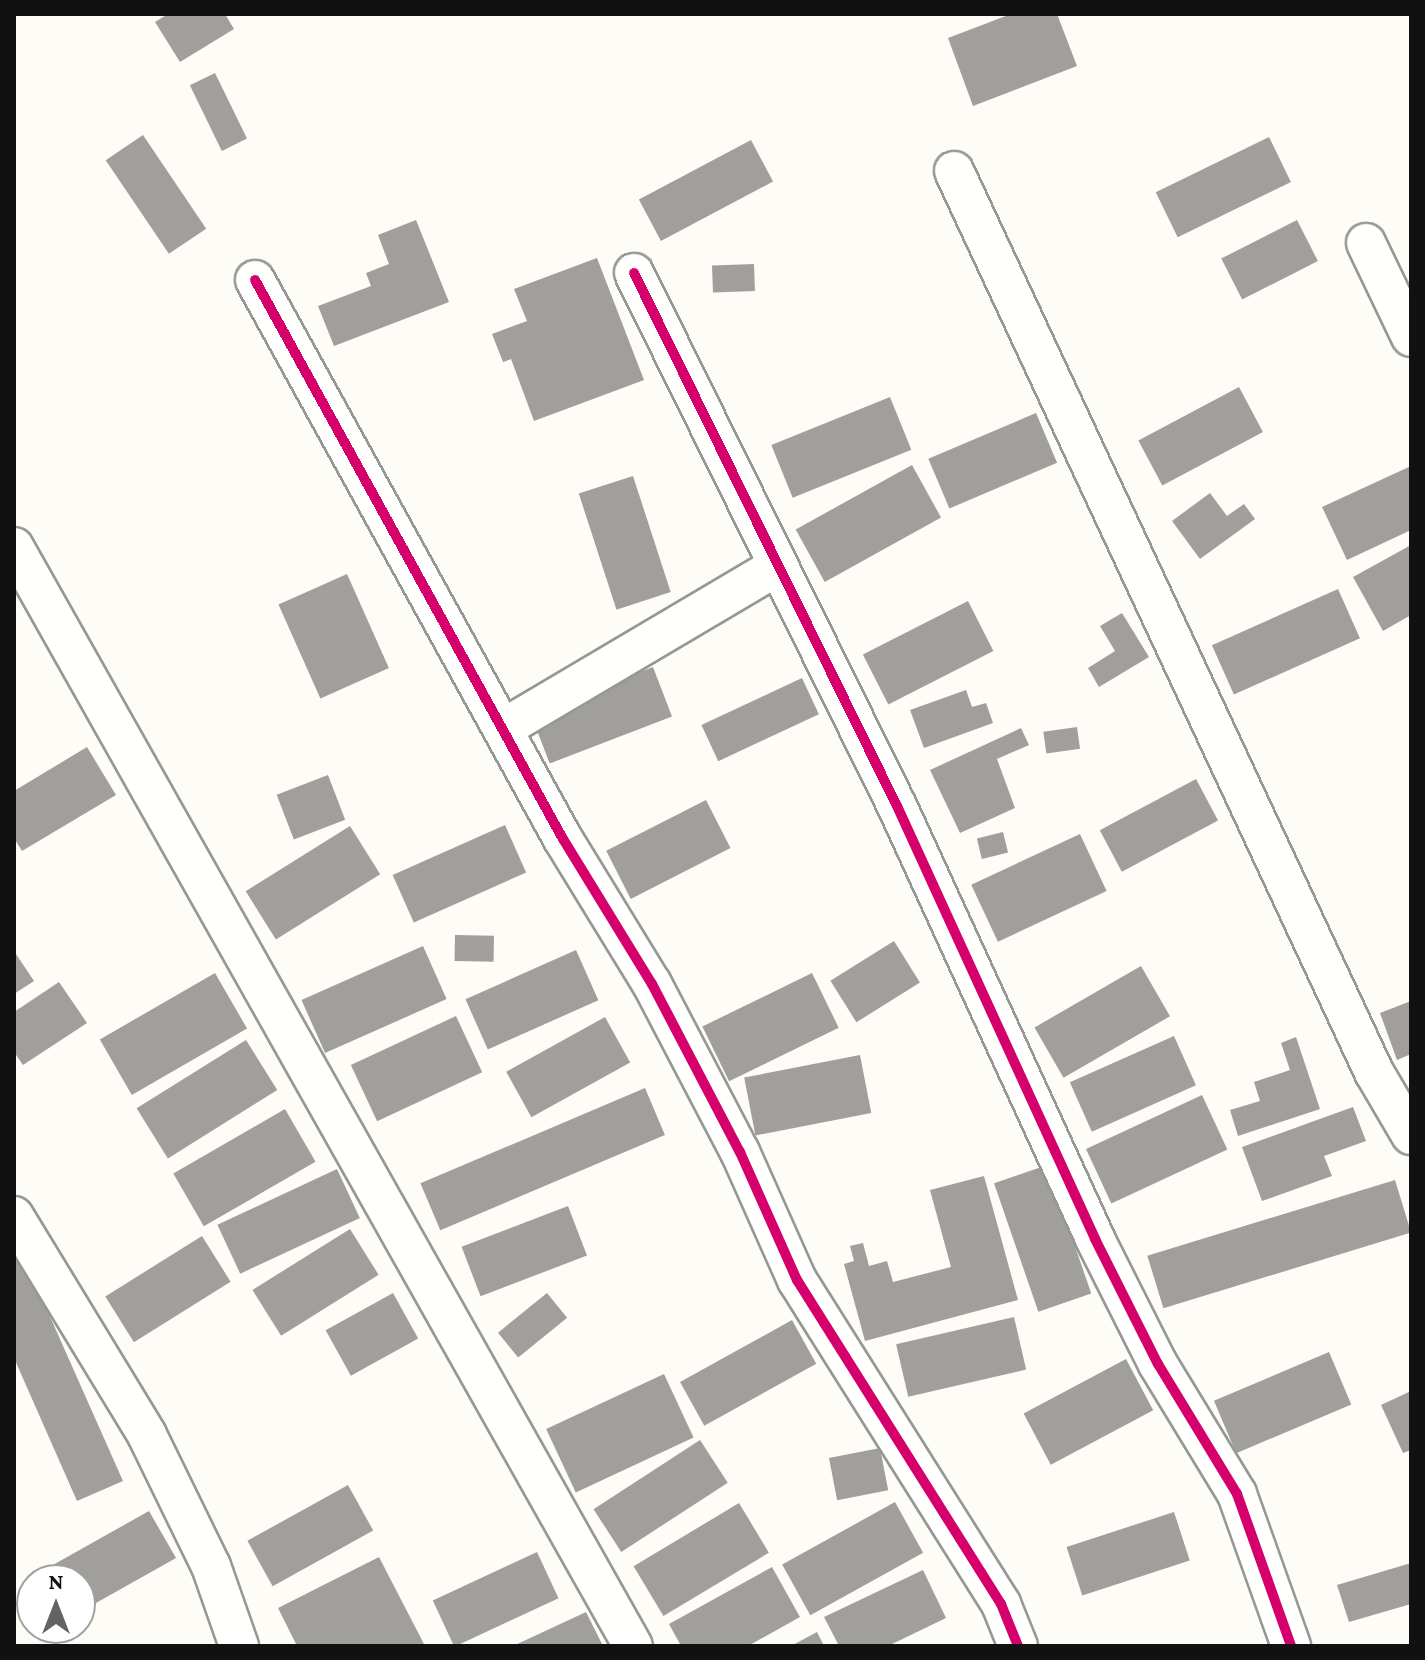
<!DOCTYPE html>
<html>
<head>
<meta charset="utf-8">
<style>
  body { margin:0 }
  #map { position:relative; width:1425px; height:1660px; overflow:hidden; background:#fdfcf7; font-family:"Crimson Pro",serif }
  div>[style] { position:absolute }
  .building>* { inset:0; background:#a19f9c; transform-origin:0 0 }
  .roads { filter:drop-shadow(2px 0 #979795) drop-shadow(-2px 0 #979795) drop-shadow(0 2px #979795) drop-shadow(0 -2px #979795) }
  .minor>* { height:38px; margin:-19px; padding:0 19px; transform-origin:19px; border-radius:19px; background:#fffffe }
  .cycleway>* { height:10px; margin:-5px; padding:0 5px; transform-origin:5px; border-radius:5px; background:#d6006c }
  span { translate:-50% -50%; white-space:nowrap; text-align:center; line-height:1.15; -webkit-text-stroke:8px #fff; paint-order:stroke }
  .frame { position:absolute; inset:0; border:16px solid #111; pointer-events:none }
  .north { position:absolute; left:16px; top:1564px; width:80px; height:80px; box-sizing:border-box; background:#fff; border:2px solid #a0a0a0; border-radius:50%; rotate:0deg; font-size:22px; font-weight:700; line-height:32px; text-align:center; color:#111 }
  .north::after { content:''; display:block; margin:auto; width:28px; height:36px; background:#646362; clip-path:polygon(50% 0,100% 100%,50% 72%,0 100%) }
</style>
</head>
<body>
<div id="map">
  <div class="building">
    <div style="clip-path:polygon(168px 14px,225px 14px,234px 29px,180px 62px,155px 22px)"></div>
    <div style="clip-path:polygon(1011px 14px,1057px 14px,1077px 66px,973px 106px,948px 38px)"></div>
    <div style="left:215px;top:73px;width:73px;height:28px;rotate:64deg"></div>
    <div style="left:143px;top:135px;width:113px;height:45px;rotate:56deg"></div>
    <div style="left:1269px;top:137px;width:50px;height:126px;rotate:64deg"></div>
    <div style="left:751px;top:140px;width:47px;height:127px;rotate:62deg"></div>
    <div style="clip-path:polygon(416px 220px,449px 302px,334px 346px,318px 306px,371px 286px,366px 273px,389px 264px,378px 235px)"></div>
    <div style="left:1297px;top:220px;width:46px;height:85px;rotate:63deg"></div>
    <div style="clip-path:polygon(597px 258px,644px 380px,534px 421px,511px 359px,503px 362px,492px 334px,527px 321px,514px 289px)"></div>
    <div style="left:754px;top:264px;width:27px;height:42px;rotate:88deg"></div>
    <div style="left:1239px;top:387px;width:51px;height:114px;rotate:62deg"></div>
    <div style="left:890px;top:397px;width:57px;height:128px;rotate:68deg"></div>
    <div style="left:1036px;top:413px;width:54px;height:117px;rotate:67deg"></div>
    <div style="left:912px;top:465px;width:60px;height:133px;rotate:61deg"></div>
    <div style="clip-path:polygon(1411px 466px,1411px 530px,1347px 560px,1322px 507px)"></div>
    <div style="left:633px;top:476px;width:122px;height:57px;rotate:72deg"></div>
    <div style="clip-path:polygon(1210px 493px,1227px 516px,1244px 504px,1255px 519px,1200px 559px,1172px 521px)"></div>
    <div style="clip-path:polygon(1411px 545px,1411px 615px,1383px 631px,1353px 577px)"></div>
    <div style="left:347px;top:574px;width:103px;height:75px;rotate:66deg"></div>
    <div style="left:1338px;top:589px;width:54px;height:138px;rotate:66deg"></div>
    <div style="left:968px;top:601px;width:56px;height:118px;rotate:63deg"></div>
    <div style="clip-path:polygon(1122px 613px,1149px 657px,1099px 687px,1088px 668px,1115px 651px,1100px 626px)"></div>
    <div style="left:653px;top:667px;width:53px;height:131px;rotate:69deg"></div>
    <div style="left:802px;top:678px;width:40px;height:111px;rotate:65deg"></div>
    <div style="clip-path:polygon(966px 690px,972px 707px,986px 703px,993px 723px,924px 748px,910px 710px)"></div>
    <div style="left:1077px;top:727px;width:22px;height:34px;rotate:82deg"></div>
    <div style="clip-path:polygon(1021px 728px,1029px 745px,997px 759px,1015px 808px,960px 833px,930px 770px)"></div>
    <div style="clip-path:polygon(87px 747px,116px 795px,22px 851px,14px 838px,14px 791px)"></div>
    <div style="left:328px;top:775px;width:48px;height:55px;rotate:69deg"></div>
    <div style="left:1196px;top:779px;width:47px;height:109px;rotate:62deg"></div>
    <div style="left:706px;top:800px;width:54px;height:112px;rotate:63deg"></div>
    <div style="left:505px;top:825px;width:52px;height:123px;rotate:66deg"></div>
    <div style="left:350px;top:826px;width:57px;height:123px;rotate:58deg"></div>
    <div style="left:1003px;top:832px;width:21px;height:27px;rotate:76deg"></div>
    <div style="left:1080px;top:834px;width:63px;height:120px;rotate:65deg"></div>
    <div style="left:455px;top:935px;width:39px;height:26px;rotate:1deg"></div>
    <div style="left:894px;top:941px;width:49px;height:75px;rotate:58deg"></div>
    <div style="left:423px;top:946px;width:58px;height:133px;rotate:66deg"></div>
    <div style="left:576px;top:950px;width:55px;height:121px;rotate:66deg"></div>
    <div style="clip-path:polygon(14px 951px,34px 981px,14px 994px)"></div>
    <div style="left:1141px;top:966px;width:58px;height:123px;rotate:60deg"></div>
    <div style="left:215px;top:973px;width:64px;height:133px;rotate:60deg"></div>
    <div style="left:812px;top:973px;width:61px;height:122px;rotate:64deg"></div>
    <div style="clip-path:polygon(59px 982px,87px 1023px,23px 1065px,14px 1052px,14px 1012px)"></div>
    <div style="clip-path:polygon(1411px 1001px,1411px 1054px,1397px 1060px,1380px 1013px)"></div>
    <div style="left:456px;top:1016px;width:62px;height:116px;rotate:65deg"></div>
    <div style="left:605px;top:1017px;width:52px;height:113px;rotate:61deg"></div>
    <div style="left:1174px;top:1036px;width:54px;height:114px;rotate:66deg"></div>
    <div style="clip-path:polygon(1296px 1037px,1320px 1109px,1238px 1136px,1230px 1110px,1260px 1101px,1254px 1082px,1290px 1070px,1281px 1043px)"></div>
    <div style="left:246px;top:1040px;width:59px;height:129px;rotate:58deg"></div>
    <div style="left:860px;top:1055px;width:59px;height:118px;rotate:79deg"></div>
    <div style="left:645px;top:1088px;width:51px;height:244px;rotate:67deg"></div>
    <div style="left:1202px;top:1095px;width:60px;height:128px;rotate:65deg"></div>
    <div style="clip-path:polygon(1353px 1107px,1366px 1141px,1324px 1156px,1332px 1176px,1262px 1201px,1242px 1147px)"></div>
    <div style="left:285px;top:1109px;width:61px;height:129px;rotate:60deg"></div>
    <div style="left:1047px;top:1165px;width:136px;height:56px;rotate:71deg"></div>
    <div style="left:337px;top:1169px;width:54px;height:132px;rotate:65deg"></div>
    <div style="clip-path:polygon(984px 1176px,1018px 1300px,865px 1341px,844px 1264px,854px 1261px,850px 1246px,863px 1243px,869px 1266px,887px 1261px,893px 1282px,951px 1267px,930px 1190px)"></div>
    <div style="left:1395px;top:1180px;width:55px;height:259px;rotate:73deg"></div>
    <div style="left:568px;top:1206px;width:53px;height:114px;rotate:69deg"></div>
    <div style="left:350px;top:1229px;width:54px;height:115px;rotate:58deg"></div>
    <div style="left:202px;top:1236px;width:54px;height:114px;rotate:58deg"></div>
    <div style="clip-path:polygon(20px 1249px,123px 1481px,77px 1501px,14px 1358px,14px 1252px)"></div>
    <div style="left:393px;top:1293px;width:52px;height:77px;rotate:61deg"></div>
    <div style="left:547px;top:1293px;width:32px;height:63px;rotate:51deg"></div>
    <div style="left:1014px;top:1317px;width:54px;height:121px;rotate:77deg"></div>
    <div style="left:792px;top:1320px;width:50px;height:128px;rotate:61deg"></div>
    <div style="left:1329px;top:1352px;width:57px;height:125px;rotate:67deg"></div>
    <div style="left:1126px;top:1359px;width:58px;height:116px;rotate:62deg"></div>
    <div style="left:664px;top:1374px;width:70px;height:130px;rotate:65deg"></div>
    <div style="clip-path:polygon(1411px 1391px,1411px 1450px,1403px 1453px,1381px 1405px)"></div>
    <div style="left:700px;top:1440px;width:51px;height:127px;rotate:57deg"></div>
    <div style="left:880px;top:1448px;width:43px;height:52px;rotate:79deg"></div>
    <div style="left:348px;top:1485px;width:52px;height:115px;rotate:61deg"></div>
    <div style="left:895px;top:1502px;width:58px;height:129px;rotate:61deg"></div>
    <div style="left:739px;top:1503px;width:58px;height:123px;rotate:59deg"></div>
    <div style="clip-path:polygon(149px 1511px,176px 1558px,80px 1612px,80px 1580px,38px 1580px,35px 1575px)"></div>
    <div style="left:1174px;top:1512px;width:51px;height:113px;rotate:72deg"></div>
    <div style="left:537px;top:1552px;width:51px;height:115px;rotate:65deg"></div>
    <div style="clip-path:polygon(379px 1557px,425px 1646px,297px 1646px,278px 1608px)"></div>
    <div style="clip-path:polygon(1411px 1563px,1411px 1604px,1349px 1622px,1337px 1585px)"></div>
    <div style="clip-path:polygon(772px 1567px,800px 1617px,748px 1646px,681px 1646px,669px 1624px)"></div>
    <div style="clip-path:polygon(923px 1570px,946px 1618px,888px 1646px,839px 1646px,824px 1617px)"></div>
    <div style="clip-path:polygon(586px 1612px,603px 1646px,513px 1646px)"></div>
    <div style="clip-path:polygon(817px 1632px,824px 1646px,791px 1646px)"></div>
  </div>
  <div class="roads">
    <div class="minor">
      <div style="left:954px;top:171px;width:994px;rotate:65.01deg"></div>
      <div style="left:1374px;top:1072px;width:73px;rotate:59.6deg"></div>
      <div style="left:1366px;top:243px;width:104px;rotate:64.4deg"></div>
      <div style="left:634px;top:273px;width:594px;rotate:63.74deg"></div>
      <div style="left:897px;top:806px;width:476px;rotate:65.4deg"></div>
      <div style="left:1095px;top:1239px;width:140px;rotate:63.3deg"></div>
      <div style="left:1158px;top:1364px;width:152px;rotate:58.7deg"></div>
      <div style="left:1237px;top:1494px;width:161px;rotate:70.4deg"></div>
      <div style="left:255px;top:280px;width:638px;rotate:61.15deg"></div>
      <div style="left:563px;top:839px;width:170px;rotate:58.5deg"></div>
      <div style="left:652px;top:984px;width:190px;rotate:62.4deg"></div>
      <div style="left:740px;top:1152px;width:140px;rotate:66deg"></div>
      <div style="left:797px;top:1280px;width:383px;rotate:57.8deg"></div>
      <div style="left:1001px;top:1604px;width:45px;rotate:68deg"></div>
      <div style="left:14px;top:547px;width:1261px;rotate:60.61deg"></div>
      <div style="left:504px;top:728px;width:318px;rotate:-30.6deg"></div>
      <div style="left:14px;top:1216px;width:256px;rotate:58.7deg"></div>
      <div style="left:147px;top:1435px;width:146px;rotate:64deg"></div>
      <div style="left:211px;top:1566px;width:85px;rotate:70.7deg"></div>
    </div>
  </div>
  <div class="cycleway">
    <div style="left:634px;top:273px;width:594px;rotate:63.74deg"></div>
    <div style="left:897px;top:806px;width:476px;rotate:65.4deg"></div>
    <div style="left:1095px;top:1239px;width:140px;rotate:63.3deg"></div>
    <div style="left:1158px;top:1364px;width:152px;rotate:58.7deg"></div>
    <div style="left:1237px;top:1494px;width:161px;rotate:70.4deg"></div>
    <div style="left:255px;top:280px;width:638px;rotate:61.15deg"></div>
    <div style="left:563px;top:839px;width:170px;rotate:58.5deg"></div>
    <div style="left:652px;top:984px;width:190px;rotate:62.4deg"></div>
    <div style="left:740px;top:1152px;width:140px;rotate:66deg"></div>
    <div style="left:797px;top:1280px;width:383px;rotate:57.8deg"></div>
    <div style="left:1001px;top:1604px;width:45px;rotate:68deg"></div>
  </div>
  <div class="frame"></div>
  <div class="north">N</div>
</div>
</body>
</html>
